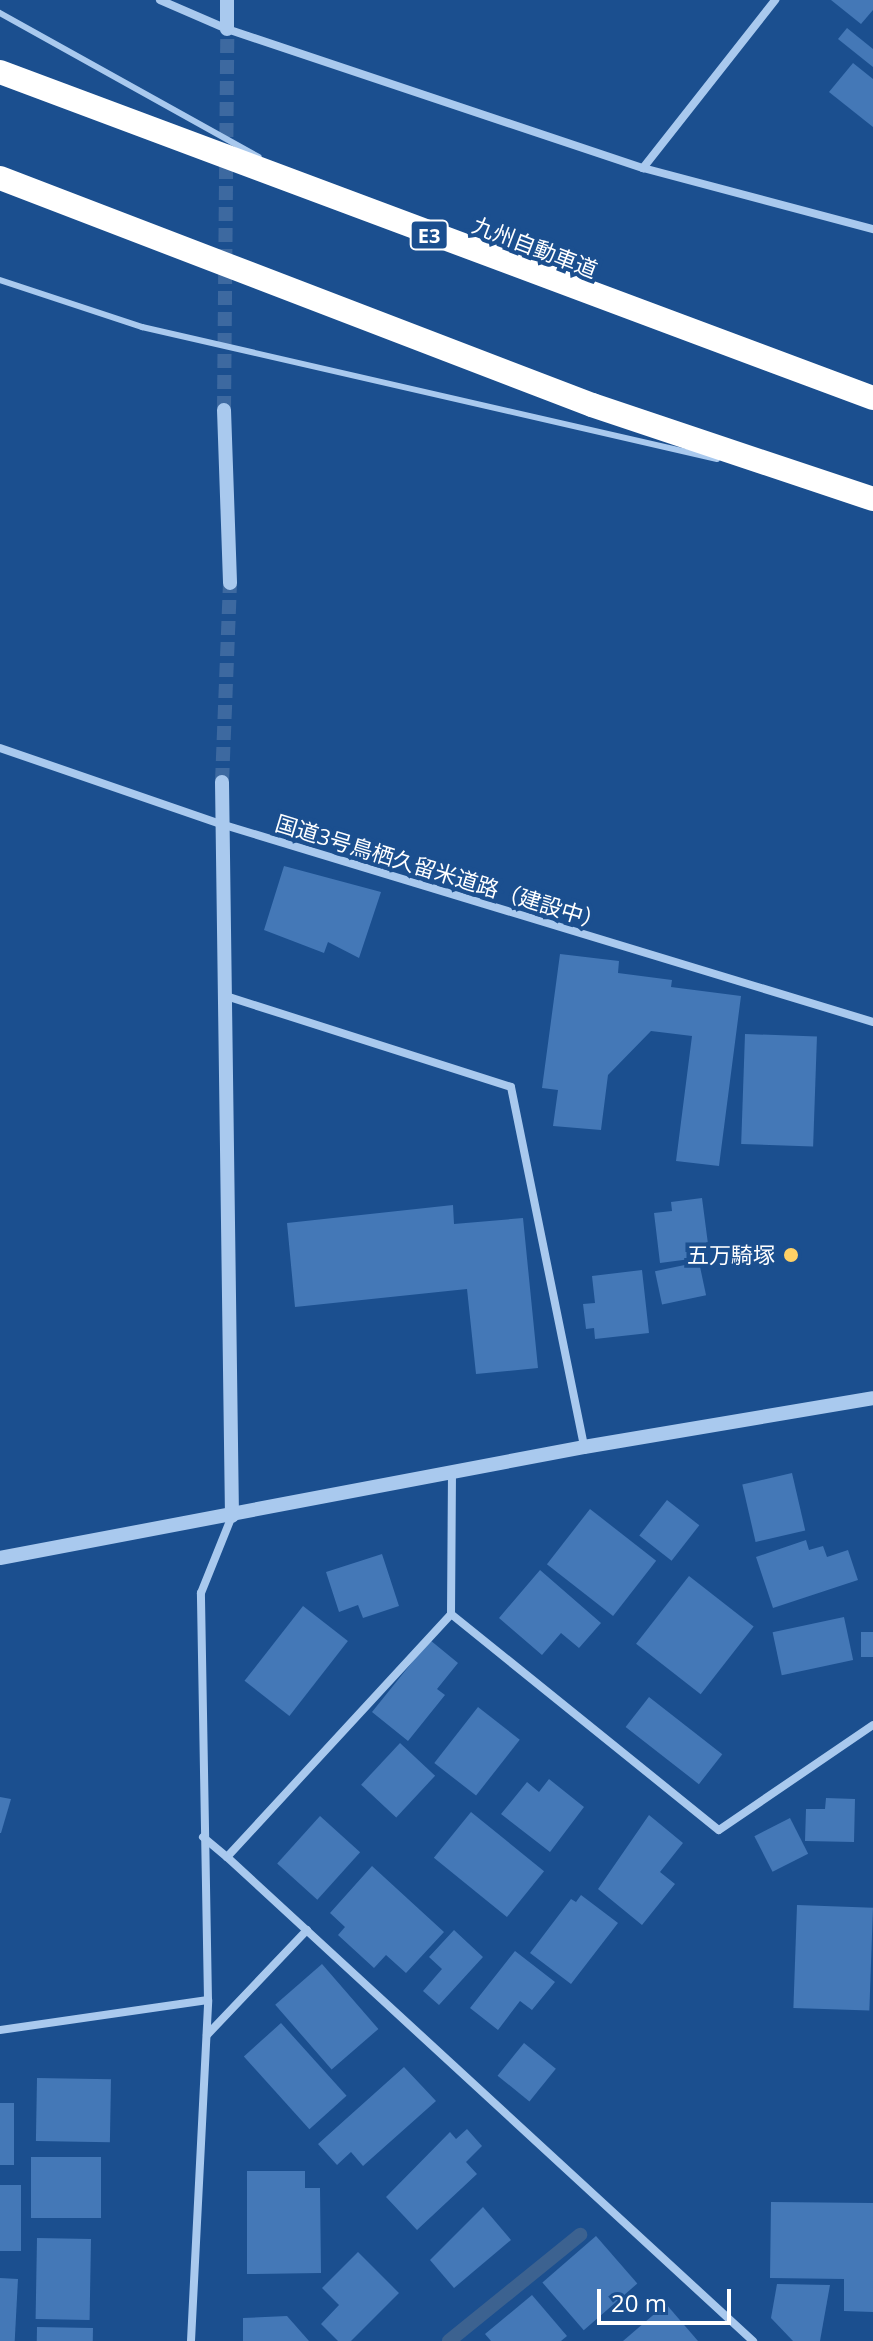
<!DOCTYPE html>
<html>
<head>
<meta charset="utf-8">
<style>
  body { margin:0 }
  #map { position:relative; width:873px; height:2341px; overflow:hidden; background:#1b4f8f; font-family:"Open Sans","Noto Sans JP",sans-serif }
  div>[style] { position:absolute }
  .stream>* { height:14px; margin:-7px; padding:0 7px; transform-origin:7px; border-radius:7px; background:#3c6290 }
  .building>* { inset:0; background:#4478b7; transform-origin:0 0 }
  .tertiary-tunnel>* { height:14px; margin-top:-7px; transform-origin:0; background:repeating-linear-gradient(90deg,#3d69a0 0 14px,transparent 0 21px) }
  .service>* { height:6px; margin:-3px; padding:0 3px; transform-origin:3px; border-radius:3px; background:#a9c9ee }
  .minor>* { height:8px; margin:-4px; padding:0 4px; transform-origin:4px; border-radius:4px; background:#a9c9ee }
  .tertiary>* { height:14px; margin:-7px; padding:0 7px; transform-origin:7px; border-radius:7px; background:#a9c9ee }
  .motorway>* { height:24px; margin:-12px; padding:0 12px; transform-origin:12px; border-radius:12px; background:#fff }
  .dots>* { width:22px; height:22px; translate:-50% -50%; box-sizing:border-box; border:4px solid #1b4f8f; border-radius:50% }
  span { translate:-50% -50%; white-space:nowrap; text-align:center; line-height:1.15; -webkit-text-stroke:8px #1b4f8f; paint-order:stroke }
  .shield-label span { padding:2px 6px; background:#1b4f8f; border:2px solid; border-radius:6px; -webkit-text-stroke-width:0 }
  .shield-label { font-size:20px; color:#fff; font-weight:700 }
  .street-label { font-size:22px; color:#fff }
  .poi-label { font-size:22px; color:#fff }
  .right { translate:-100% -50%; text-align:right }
  .scale { position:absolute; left:597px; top:2289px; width:134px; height:36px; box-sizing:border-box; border:4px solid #fff; border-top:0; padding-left:10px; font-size:24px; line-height:28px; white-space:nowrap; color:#fff; -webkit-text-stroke:6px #1b4f8f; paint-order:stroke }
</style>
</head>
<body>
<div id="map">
  <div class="stream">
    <div style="left:449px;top:2341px;width:169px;rotate:-39deg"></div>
  </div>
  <div class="building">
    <div style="clip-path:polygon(831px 0,873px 0,873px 10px,861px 24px)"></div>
    <div style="clip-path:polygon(847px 28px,873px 49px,873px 67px,838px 39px)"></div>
    <div style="clip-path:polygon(853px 63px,873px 79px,873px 127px,829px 92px)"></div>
    <div style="clip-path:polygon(284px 866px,381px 892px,359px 958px,328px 942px,324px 953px,264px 930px)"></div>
    <div style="clip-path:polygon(560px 954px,619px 961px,618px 973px,672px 980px,671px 987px,741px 996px,719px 1166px,676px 1161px,692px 1036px,651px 1031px,608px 1075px,601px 1130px,553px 1126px,558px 1090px,542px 1088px)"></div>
    <div style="left:745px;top:1034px;width:72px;height:110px;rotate:2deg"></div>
    <div style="clip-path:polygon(702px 1198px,708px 1244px,697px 1246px,698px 1258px,660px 1263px,654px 1213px,672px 1211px,671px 1202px)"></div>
    <div style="clip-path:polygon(453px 1205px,454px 1224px,523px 1218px,538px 1368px,476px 1374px,467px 1289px,295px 1307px,287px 1223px)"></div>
    <div style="left:699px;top:1262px;width:34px;height:45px;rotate:78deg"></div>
    <div style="clip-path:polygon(642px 1270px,649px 1333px,595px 1339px,594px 1328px,586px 1329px,583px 1304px,595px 1303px,592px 1276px)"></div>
    <div style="left:792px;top:1473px;width:59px;height:51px;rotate:77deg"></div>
    <div style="left:667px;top:1500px;width:41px;height:45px;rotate:38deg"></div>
    <div style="left:590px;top:1509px;width:84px;height:70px;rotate:38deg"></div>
    <div style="clip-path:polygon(806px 1540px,809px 1550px,823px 1546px,827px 1557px,848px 1550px,858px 1580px,773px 1608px,756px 1557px)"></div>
    <div style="clip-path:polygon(382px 1554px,399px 1606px,363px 1618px,358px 1605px,339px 1612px,326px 1572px)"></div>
    <div style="clip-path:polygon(540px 1570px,601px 1623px,579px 1648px,561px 1633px,542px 1655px,499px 1618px)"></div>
    <div style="left:689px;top:1576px;width:82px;height:86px;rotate:38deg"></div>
    <div style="left:303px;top:1606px;width:57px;height:95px;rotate:38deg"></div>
    <div style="left:844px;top:1617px;width:44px;height:73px;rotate:78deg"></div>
    <div style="left:873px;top:1632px;width:25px;height:12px;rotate:90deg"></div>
    <div style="clip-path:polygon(430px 1640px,458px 1663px,437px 1689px,445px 1695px,408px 1741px,372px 1712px)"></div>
    <div style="left:649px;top:1697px;width:93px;height:38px;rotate:38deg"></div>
    <div style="left:478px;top:1707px;width:53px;height:71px;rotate:38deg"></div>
    <div style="left:400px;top:1743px;width:48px;height:57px;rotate:43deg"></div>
    <div style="clip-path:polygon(549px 1779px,584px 1807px,550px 1852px,501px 1814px,527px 1782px,539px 1792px)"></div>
    <div style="clip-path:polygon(0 1797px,11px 1799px,1px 1833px,0 1833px)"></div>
    <div style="clip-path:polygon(826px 1798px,855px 1799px,854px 1842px,805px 1841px,806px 1809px,825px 1809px)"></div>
    <div style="left:471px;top:1812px;width:94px;height:59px;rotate:39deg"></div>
    <div style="clip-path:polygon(649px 1815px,683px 1843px,660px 1872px,675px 1884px,642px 1925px,598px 1889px)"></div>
    <div style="left:320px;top:1816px;width:54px;height:64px;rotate:42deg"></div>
    <div style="left:790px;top:1818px;width:40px;height:40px;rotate:63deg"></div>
    <div style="clip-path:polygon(372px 1866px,444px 1932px,406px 1973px,386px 1955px,374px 1968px,338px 1935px,345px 1927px,330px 1913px)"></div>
    <div style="clip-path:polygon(581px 1895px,618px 1923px,571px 1984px,530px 1953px,571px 1899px,576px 1902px)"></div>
    <div style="left:797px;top:1905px;width:76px;height:103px;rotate:2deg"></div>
    <div style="clip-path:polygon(454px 1930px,483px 1957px,439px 2005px,423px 1991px,442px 1969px,429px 1957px)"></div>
    <div style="clip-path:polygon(515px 1951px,555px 1982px,532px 2010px,520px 2001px,498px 2030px,470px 2008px)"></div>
    <div style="left:322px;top:1964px;width:86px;height:62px;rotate:49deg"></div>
    <div style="left:281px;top:2023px;width:98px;height:50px;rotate:48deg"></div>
    <div style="left:524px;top:2043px;width:41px;height:42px;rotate:39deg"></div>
    <div style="clip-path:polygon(404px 2067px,436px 2101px,363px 2166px,351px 2152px,337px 2165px,318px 2144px)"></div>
    <div style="left:37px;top:2078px;width:74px;height:63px;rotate:1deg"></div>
    <div style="left:0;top:2103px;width:14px;height:62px"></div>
    <div style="clip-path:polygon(467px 2129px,482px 2146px,466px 2162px,477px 2174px,417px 2230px,386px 2197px,450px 2132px,456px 2139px)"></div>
    <div style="left:31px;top:2157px;width:70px;height:61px"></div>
    <div style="clip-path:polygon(247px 2171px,305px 2171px,305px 2188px,320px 2188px,321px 2273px,247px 2274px)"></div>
    <div style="left:0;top:2185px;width:21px;height:66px"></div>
    <div style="clip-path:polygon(771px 2202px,873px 2203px,873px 2312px,844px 2311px,844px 2279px,770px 2278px)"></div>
    <div style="clip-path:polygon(483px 2207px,511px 2240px,454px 2288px,430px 2260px)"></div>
    <div style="left:596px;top:2236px;width:63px;height:71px;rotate:49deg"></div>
    <div style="left:37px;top:2238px;width:54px;height:81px;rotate:1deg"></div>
    <div style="clip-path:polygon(358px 2252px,399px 2293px,351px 2341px,338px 2341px,321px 2324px,339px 2305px,322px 2288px)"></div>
    <div style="left:0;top:2278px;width:18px;height:63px;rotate:3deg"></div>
    <div style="clip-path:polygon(777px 2284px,830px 2285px,820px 2341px,793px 2341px,771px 2318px)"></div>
    <div style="clip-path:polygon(532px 2295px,567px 2336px,561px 2341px,491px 2341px,485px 2334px)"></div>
    <div style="clip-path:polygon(666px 2304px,698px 2341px,623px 2341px)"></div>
    <div style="clip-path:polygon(287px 2316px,309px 2341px,243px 2341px,243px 2318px)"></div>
    <div style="left:37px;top:2327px;width:56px;height:14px;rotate:1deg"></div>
  </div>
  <div class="tertiary-tunnel">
    <div style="left:224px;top:410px;width:381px;rotate:-89.5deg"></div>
    <div style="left:222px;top:782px;width:199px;rotate:-87.7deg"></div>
  </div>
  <div class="service">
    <div style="left:0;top:13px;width:296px;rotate:29.1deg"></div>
    <div style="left:0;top:280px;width:150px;rotate:18.3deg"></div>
    <div style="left:142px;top:327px;width:590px;rotate:12.93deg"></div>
  </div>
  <div class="minor">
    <div style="left:160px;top:0;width:73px;rotate:23.4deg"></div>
    <div style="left:227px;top:29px;width:439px;rotate:18.5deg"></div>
    <div style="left:643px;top:168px;width:238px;rotate:14.9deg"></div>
    <div style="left:643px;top:168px;width:214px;rotate:-51.8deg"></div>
    <div style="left:0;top:748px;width:234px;rotate:19deg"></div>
    <div style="left:221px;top:824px;width:681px;rotate:16.89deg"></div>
    <div style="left:226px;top:996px;width:299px;rotate:17.7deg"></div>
    <div style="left:511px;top:1087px;width:367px;rotate:78.5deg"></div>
    <div style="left:452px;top:1472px;width:142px;rotate:90.4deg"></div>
    <div style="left:451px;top:1614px;width:344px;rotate:38.9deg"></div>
    <div style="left:719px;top:1830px;width:186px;rotate:-34.3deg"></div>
    <div style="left:203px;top:1837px;width:31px;rotate:40deg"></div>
    <div style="left:227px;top:1857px;width:330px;rotate:-47.3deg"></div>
    <div style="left:227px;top:1857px;width:715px;rotate:42.62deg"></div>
    <div style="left:0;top:2030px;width:210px;rotate:-8.2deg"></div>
    <div style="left:207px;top:2035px;width:145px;rotate:-46.4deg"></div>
    <div style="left:191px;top:2341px;width:341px;rotate:-87.1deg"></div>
    <div style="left:208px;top:2000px;width:407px;rotate:-91deg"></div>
    <div style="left:201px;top:1593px;width:83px;rotate:-68.1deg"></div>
  </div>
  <div class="tertiary">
    <div style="left:227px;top:29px;width:29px;rotate:-90deg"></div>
    <div style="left:224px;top:410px;width:173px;rotate:88deg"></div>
    <div style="left:222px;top:782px;width:734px;rotate:89.22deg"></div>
    <div style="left:0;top:1558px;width:594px;rotate:-10.76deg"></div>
    <div style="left:584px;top:1447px;width:293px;rotate:-9.6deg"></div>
  </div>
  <div class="motorway">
    <div style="left:0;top:72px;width:932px;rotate:20.48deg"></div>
    <div style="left:0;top:178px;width:634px;rotate:20.98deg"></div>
    <div style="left:592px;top:405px;width:296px;rotate:18.5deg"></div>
  </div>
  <div class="dots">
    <div style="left:791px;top:1255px;background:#ffd166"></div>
  </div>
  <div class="shield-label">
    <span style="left:429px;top:235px">E3</span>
  </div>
  <div class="street-label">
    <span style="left:535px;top:247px;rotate:21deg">九州自動車道</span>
    <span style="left:440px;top:872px;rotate:17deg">国道3号鳥栖久留米道路（建設中）</span>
  </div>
  <div class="poi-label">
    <span class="right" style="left:775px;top:1255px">五万騎塚</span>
  </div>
  <div class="scale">20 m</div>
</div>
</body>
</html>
